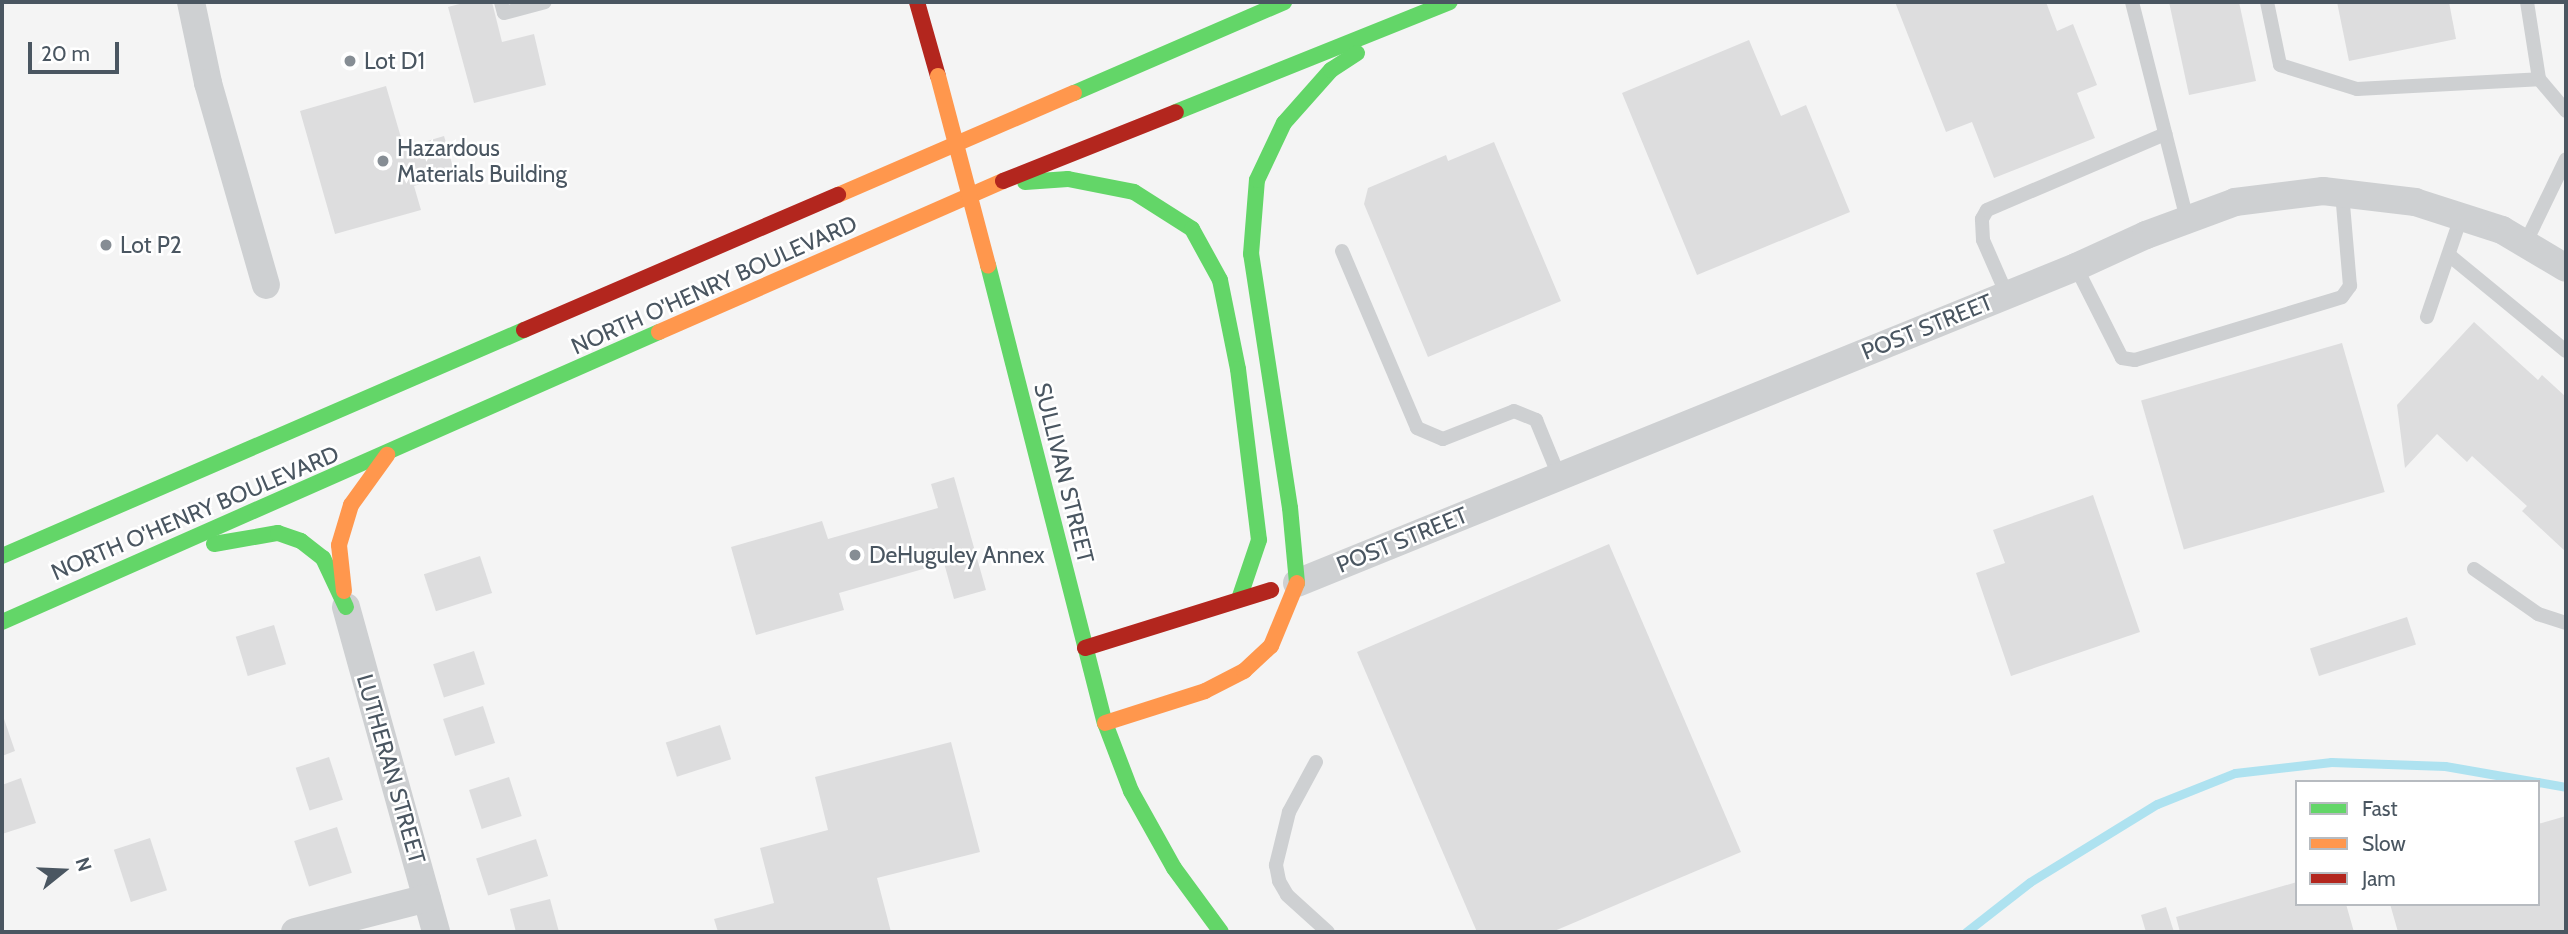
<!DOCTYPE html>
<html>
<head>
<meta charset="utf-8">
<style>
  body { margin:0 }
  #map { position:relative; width:2568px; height:934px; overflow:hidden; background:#f4f4f4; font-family:Cabin,sans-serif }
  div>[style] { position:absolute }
  .stream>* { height:9px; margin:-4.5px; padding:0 4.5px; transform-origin:4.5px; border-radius:4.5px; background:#aee2f0 }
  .building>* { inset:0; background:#ddddde; transform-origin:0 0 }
  .lane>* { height:14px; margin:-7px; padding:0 7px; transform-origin:7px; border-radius:7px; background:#ced0d2 }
  .street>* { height:28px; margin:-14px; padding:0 14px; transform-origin:14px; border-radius:14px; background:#ced0d2 }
  .fast>* { height:16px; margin:-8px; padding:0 8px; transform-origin:8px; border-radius:8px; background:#63d668 }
  .slow>* { height:16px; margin:-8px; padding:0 8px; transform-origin:8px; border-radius:8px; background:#ff974d }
  .jam>* { height:16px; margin:-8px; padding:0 8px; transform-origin:8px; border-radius:8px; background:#b3261e }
  .slow-bridge>* { height:16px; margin:-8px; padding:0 8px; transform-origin:8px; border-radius:8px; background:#ff974d }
  .dots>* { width:19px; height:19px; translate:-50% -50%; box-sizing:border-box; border:4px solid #fff; border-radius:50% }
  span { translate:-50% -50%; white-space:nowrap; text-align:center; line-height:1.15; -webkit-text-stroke:5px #fff; paint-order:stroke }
  .poi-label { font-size:23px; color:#4a5661 }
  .left { translate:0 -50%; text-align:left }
  .street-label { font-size:23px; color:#4a5661 }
  .frame { position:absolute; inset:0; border:4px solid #4a5661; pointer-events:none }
  .legend { position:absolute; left:2295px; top:780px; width:245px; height:126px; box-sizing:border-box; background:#fff; border:2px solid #b7bbc0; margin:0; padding:9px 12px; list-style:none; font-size:21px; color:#4a5661 }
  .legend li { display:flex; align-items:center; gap:14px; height:35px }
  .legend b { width:35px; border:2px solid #b7bbc0 }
  .north { position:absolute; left:28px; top:836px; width:70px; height:70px; -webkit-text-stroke:5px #fff; paint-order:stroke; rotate:72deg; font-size:19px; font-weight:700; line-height:28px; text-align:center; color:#4a5661 }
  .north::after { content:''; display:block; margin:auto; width:24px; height:32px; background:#4a5661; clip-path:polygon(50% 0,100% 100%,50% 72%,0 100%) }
  .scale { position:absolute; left:28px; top:42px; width:91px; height:32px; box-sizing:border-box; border:4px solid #4a5661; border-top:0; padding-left:9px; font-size:21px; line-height:24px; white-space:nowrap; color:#4a5661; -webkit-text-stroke:5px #fff; paint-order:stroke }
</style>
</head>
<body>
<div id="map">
  <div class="stream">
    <div style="left:2538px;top:782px;width:28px;rotate:10deg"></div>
    <div style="left:1966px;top:932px;width:81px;rotate:-38deg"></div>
    <div style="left:2030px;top:882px;width:149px;rotate:-31.6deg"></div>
    <div style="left:2157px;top:804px;width:84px;rotate:-21.7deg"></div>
    <div style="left:2235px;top:773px;width:97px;rotate:-6.5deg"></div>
    <div style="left:2331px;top:762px;width:114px;rotate:2deg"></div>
    <div style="left:2445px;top:766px;width:93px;rotate:9.9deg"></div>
  </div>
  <div class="building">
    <div style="clip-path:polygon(467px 2px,492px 2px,502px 42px,534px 34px,546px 85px,474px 103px,448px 7px)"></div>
    <div style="clip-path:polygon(1895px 2px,2046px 2px,2057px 31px,2073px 24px,2097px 85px,2077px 93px,2095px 138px,1994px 178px,1972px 122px,1946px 132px)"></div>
    <div style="clip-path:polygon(2169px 2px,2239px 2px,2256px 81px,2189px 95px)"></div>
    <div style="clip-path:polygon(2337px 2px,2449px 2px,2456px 39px,2349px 61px)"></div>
    <div style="clip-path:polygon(1749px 40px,1781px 116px,1806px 105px,1850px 212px,1697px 275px,1622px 93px)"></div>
    <div style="clip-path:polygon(386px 86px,404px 148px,444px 136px,455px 174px,414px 186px,421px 210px,335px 234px,300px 111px)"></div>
    <div style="clip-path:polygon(1494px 142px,1561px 301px,1428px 357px,1364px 204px,1368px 188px,1446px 155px,1448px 161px)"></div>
    <div style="clip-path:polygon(2474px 322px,2538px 380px,2542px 375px,2566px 397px,2566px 552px,2522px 511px,2527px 506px,2472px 456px,2467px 462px,2437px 434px,2405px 468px,2397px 405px)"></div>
    <div style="left:2342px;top:343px;width:155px;height:209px;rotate:74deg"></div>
    <div style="clip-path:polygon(954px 477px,986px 590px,954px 599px,944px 563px,839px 593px,844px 610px,756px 635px,731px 547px,822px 521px,828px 539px,938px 508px,931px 484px)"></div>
    <div style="clip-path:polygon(2093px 495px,2140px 632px,2011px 676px,1976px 573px,2005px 563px,1993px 530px)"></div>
    <div style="clip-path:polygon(1609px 544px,1741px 852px,1552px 932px,1477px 932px,1357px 652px)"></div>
    <div style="left:480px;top:556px;width:39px;height:59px;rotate:72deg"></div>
    <div style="left:2407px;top:617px;width:29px;height:102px;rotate:72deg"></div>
    <div style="left:274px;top:625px;width:41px;height:40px;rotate:73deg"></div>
    <div style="left:474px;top:651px;width:35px;height:43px;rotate:72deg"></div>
    <div style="left:483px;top:706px;width:39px;height:42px;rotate:72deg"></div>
    <div style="clip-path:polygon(2px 713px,15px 751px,2px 756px)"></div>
    <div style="left:720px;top:725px;width:36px;height:57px;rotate:72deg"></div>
    <div style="clip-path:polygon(951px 742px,980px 852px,877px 878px,891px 932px,718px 932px,714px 919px,774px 903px,760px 848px,828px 830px,815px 777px)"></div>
    <div style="left:329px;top:757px;width:45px;height:35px;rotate:72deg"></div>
    <div style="left:509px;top:777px;width:41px;height:42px;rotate:72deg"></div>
    <div style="clip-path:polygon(21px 778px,36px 823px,2px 834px,2px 785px)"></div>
    <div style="clip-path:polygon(2566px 816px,2566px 932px,2398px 932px,2390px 904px,2538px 904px,2538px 824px)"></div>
    <div style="left:337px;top:827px;width:48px;height:45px;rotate:72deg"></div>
    <div style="left:150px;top:838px;width:55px;height:38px;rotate:72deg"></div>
    <div style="left:536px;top:839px;width:39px;height:63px;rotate:72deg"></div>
    <div style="clip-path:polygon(2297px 882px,2297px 904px,2346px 904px,2354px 932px,2180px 932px,2176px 917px)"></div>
    <div style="clip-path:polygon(550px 899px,559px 932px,516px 932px,510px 909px)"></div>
    <div style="clip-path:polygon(2166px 907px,2174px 932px,2146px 932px,2141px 915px)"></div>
  </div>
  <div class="lane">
    <div style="left:501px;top:2px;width:11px;rotate:75deg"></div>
    <div style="left:504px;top:13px;width:42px;rotate:-15deg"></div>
    <div style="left:2132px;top:2px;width:225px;rotate:75.8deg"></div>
    <div style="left:2267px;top:2px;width:64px;rotate:78.3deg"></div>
    <div style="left:2280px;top:65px;width:81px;rotate:17.3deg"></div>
    <div style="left:2357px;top:89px;width:182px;rotate:-3.1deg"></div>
    <div style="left:2539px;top:79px;width:42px;rotate:49.8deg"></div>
    <div style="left:2527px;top:2px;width:78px;rotate:81.1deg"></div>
    <div style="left:2525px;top:244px;width:94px;rotate:-64.2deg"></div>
    <div style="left:1342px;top:251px;width:192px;rotate:67deg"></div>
    <div style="left:1417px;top:428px;width:28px;rotate:23deg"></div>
    <div style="left:1443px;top:439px;width:76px;rotate:-21.5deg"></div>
    <div style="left:1514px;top:411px;width:24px;rotate:22deg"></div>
    <div style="left:1536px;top:420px;width:61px;rotate:67.7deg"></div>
    <div style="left:2449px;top:255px;width:151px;rotate:39.4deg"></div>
    <div style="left:2076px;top:267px;width:102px;rotate:63.2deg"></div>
    <div style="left:2122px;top:358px;width:13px;rotate:9deg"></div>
    <div style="left:2135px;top:360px;width:216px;rotate:-16.9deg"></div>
    <div style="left:2342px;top:297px;width:14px;rotate:-54deg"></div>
    <div style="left:2350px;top:286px;width:93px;rotate:-94.9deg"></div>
    <div style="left:2007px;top:295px;width:60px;rotate:-113.6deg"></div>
    <div style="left:1983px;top:240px;width:21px;rotate:-93deg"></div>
    <div style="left:1982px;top:219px;width:10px;rotate:-61deg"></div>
    <div style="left:1987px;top:210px;width:194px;rotate:-23.1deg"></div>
    <div style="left:2427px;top:317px;width:106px;rotate:-71.2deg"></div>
    <div style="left:2474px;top:569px;width:78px;rotate:35.1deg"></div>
    <div style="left:2538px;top:614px;width:29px;rotate:18deg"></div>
    <div style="left:1316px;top:762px;width:57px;rotate:118.4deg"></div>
    <div style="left:1289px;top:812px;width:55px;rotate:103.8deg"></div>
    <div style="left:1276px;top:865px;width:16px;rotate:79deg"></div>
    <div style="left:1279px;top:881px;width:16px;rotate:60deg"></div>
    <div style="left:1287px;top:895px;width:55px;rotate:42.1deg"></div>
  </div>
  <div class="street">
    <div style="left:191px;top:2px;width:83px;rotate:78.1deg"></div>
    <div style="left:208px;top:83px;width:210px;rotate:74deg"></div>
    <div style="left:1297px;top:583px;width:841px;rotate:-22.08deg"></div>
    <div style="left:2076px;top:267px;width:77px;rotate:-24.6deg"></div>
    <div style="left:2146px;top:235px;width:95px;rotate:-20.3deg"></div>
    <div style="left:2235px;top:202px;width:89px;rotate:-7.1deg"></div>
    <div style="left:2323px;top:191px;width:93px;rotate:6.8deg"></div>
    <div style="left:2415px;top:202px;width:91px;rotate:17.8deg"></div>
    <div style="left:2502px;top:230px;width:74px;rotate:30.7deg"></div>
    <div style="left:346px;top:607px;width:337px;rotate:74.5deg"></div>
    <div style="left:295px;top:932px;width:136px;rotate:-14.4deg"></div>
  </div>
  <div class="fast">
    <div style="left:1074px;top:93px;width:229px;rotate:-23.4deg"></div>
    <div style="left:1176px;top:112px;width:295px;rotate:-21.9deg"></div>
    <div style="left:1025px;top:182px;width:43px;rotate:-4deg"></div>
    <div style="left:1068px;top:179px;width:67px;rotate:11.1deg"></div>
    <div style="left:1134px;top:192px;width:69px;rotate:32.5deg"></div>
    <div style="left:1192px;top:229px;width:58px;rotate:61.2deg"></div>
    <div style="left:1220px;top:280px;width:91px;rotate:78.6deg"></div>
    <div style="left:1238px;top:369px;width:172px;rotate:83deg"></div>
    <div style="left:1259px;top:540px;width:62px;rotate:108.7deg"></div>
    <div style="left:988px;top:265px;width:473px;rotate:75.7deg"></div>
    <div style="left:1105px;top:723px;width:73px;rotate:69.1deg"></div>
    <div style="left:1131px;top:791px;width:88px;rotate:60.8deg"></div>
    <div style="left:1174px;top:868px;width:79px;rotate:53.7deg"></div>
    <div style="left:214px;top:544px;width:65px;rotate:-9.8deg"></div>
    <div style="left:278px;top:533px;width:24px;rotate:19deg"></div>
    <div style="left:301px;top:541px;width:28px;rotate:38deg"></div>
    <div style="left:323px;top:558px;width:54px;rotate:64.9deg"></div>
    <div style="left:2px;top:556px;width:569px;rotate:-23.41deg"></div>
    <div style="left:1297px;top:583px;width:75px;rotate:-95.3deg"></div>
    <div style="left:1290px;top:508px;width:257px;rotate:-98.7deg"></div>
    <div style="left:1251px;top:254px;width:74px;rotate:-85.4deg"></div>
    <div style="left:1257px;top:180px;width:63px;rotate:-64.7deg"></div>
    <div style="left:1284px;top:123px;width:71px;rotate:-48.4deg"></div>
    <div style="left:1331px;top:70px;width:31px;rotate:-33deg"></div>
    <div style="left:2px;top:622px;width:718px;rotate:-23.82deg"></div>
  </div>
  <div class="slow">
    <div style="left:838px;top:195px;width:257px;rotate:-23.4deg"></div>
    <div style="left:659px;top:332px;width:376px;rotate:-23.7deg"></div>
    <div style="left:344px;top:591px;width:46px;rotate:-96.2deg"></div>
    <div style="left:339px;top:545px;width:42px;rotate:-73.3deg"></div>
    <div style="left:351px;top:505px;width:62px;rotate:-54.2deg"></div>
    <div style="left:1105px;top:723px;width:105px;rotate:-17.7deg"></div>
    <div style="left:1205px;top:691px;width:44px;rotate:-27.1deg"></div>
    <div style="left:1244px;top:671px;width:37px;rotate:-43deg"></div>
    <div style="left:1271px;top:646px;width:68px;rotate:-67.6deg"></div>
  </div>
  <div class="jam">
    <div style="left:917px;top:2px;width:77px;rotate:74.2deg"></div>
    <div style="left:1003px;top:181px;width:186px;rotate:-21.7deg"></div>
    <div style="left:524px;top:330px;width:342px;rotate:-23.3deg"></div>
    <div style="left:1085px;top:648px;width:195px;rotate:-17.3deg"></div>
  </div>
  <div class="slow-bridge">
    <div style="left:938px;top:76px;width:196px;rotate:75.2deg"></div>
  </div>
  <div class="dots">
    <div style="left:350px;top:61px;background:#868d94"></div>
    <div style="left:383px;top:161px;background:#868d94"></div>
    <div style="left:106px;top:245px;background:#868d94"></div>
    <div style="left:855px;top:555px;background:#868d94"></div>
  </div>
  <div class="poi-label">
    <span class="left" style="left:364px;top:61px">Lot D1</span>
    <span class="left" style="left:397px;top:161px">Hazardous<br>Materials Building</span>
    <span class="left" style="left:120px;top:245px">Lot P2</span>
    <span class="left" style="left:869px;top:555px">DeHuguley Annex</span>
  </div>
  <div class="street-label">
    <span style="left:714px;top:285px;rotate:-24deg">NORTH O'HENRY BOULEVARD</span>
    <span style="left:1927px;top:327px;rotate:-22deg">POST STREET</span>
    <span style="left:1064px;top:473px;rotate:76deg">SULLIVAN STREET</span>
    <span style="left:195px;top:513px;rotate:-23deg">NORTH O'HENRY BOULEVARD</span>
    <span style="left:1402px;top:540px;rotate:-22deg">POST STREET</span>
    <span style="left:391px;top:769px;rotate:74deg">LUTHERAN STREET</span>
  </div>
  <div class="frame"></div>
  <ul class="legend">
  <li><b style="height:9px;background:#63d668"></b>Fast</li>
  <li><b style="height:9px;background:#ff974d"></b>Slow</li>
  <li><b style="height:9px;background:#b3261e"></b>Jam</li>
  </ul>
  <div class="north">N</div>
  <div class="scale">20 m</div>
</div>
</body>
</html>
